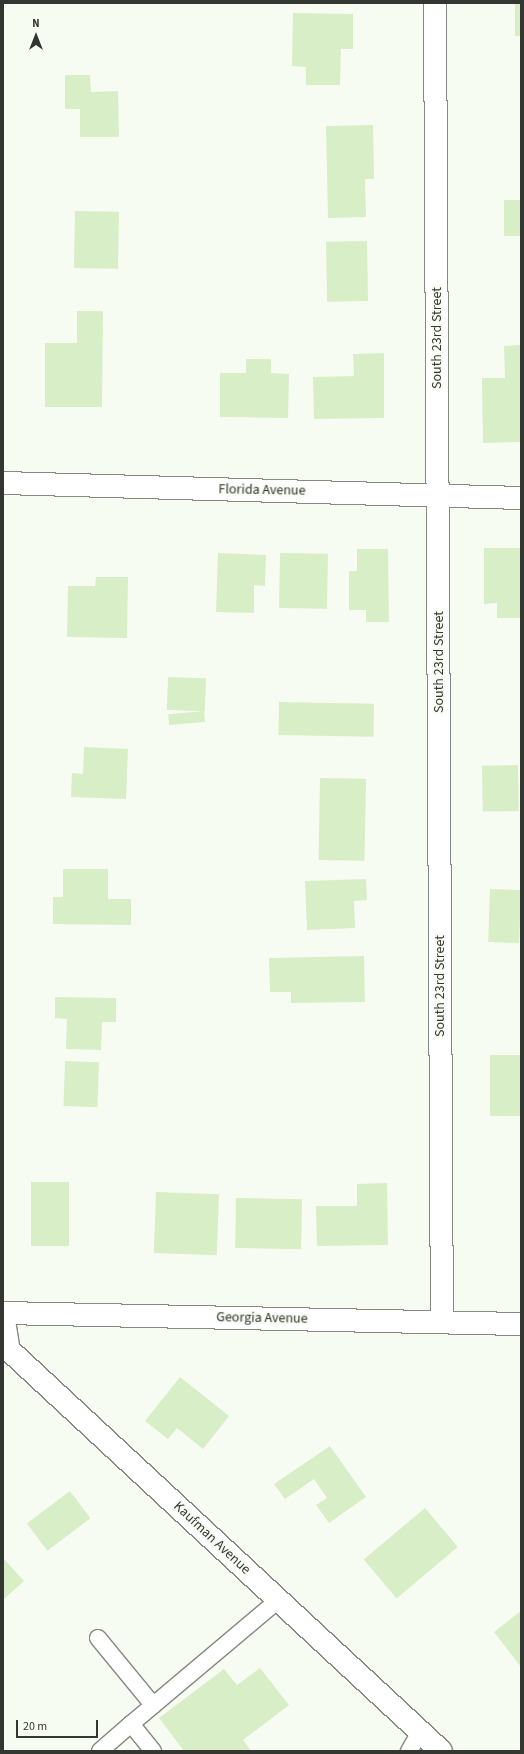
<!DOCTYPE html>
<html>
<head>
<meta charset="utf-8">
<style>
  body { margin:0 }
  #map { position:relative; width:524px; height:1754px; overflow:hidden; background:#f7fcf3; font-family:"Source Sans 3",sans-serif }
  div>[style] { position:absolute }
  .building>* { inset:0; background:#d8eec7; transform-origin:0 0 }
  .roads { filter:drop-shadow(1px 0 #848981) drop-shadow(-1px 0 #848981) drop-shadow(0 1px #848981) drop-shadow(0 -1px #848981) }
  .service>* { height:16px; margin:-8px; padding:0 8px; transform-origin:8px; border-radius:8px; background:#fff }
  .minor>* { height:22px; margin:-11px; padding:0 11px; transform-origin:11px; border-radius:11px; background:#fff }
  .tertiary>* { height:22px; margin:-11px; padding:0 11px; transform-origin:11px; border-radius:11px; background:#fff }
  span { translate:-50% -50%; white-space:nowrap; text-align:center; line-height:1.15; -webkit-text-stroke:4px #f7fcf3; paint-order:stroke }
  .street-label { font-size:14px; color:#343632 }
  .frame { position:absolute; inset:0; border:4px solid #343632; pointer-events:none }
  .north { position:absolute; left:16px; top:16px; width:40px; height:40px; -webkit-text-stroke:3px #f7fcf3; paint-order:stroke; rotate:0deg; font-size:11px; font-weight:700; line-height:16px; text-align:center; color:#343632 }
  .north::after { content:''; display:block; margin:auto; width:14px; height:18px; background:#343632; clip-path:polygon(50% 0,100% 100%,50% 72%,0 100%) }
  .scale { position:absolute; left:16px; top:1720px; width:82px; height:18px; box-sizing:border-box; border:2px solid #343632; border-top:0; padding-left:5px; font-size:12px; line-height:14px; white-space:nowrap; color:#343632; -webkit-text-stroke:3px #f7fcf3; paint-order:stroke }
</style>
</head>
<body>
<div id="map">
  <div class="building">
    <div style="left:515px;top:3px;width:6px;height:33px"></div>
    <div style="clip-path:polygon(293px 13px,353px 14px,353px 49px,341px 49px,340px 85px,306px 85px,306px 67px,292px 66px)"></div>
    <div style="clip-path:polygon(65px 75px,90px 75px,91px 92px,118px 91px,119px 137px,80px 137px,80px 109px,65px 109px)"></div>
    <div style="clip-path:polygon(373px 125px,374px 179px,365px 179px,366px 217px,328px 218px,326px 126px)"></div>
    <div style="left:504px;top:200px;width:17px;height:36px"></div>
    <div style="left:75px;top:211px;width:44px;height:57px;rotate:1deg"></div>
    <div style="left:367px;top:241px;width:60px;height:41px;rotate:89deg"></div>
    <div style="clip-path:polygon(77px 311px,103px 311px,102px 407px,45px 407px,45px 343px,77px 343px)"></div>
    <div style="clip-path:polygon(521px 345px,521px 442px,483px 443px,482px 378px,505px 378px,504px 346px)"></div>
    <div style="clip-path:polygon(384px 353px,384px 418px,314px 419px,313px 377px,354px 376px,353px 354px)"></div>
    <div style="clip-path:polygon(246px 359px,271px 359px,271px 373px,289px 374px,288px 418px,220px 417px,220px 373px,246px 373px)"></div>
    <div style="clip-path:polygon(484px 548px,521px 548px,521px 618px,497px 618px,497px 603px,484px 604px)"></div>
    <div style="clip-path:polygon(357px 549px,388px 549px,389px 622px,366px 622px,366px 610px,349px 610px,349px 571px,357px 571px)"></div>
    <div style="clip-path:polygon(218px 553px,266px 555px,265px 586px,254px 585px,254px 613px,216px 612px)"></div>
    <div style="left:280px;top:553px;width:48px;height:55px;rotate:1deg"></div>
    <div style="clip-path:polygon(96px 577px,128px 577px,127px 638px,67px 637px,68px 586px,95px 586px)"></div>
    <div style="left:168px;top:677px;width:38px;height:33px;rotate:2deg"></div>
    <div style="left:279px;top:702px;width:95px;height:33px;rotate:1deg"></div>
    <div style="left:204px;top:711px;width:11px;height:36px;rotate:85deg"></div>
    <div style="clip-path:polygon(84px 747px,128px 749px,126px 799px,71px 797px,72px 773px,83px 774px)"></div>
    <div style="left:518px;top:765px;width:46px;height:36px;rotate:89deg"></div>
    <div style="left:320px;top:778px;width:46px;height:82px;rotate:1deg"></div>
    <div style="clip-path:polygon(63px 869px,108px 869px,108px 899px,131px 899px,131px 925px,53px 924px,53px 897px,63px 897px)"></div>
    <div style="clip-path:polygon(366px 879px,367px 900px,354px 901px,355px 928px,307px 930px,305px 881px)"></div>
    <div style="left:490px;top:889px;width:31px;height:53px;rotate:2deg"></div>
    <div style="clip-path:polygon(364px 956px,365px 1002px,291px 1003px,291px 992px,270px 992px,269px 958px)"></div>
    <div style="clip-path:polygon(55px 997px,116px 998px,116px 1022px,102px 1022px,101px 1050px,66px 1049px,67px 1019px,55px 1018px)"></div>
    <div style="left:490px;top:1055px;width:31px;height:61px"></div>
    <div style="left:65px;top:1061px;width:34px;height:45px;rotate:2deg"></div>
    <div style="left:31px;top:1182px;width:38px;height:64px"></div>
    <div style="clip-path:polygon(387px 1183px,388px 1245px,317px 1246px,316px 1206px,357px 1206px,357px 1184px)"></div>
    <div style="left:156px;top:1192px;width:63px;height:61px;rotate:2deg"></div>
    <div style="left:236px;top:1198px;width:66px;height:50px;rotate:1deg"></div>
    <div style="clip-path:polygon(180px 1377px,229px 1416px,203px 1449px,177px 1428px,168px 1439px,145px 1421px)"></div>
    <div style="clip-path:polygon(330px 1446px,366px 1497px,329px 1523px,316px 1505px,327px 1498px,314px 1479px,285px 1499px,274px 1484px)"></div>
    <div style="left:70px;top:1491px;width:34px;height:54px;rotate:53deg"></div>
    <div style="left:425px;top:1508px;width:51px;height:80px;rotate:50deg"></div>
    <div style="clip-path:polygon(3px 1558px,24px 1581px,3px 1600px)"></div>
    <div style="clip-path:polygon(521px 1611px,521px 1667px,494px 1632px)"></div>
    <div style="clip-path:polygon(260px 1668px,289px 1705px,243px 1740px,251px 1751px,184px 1751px,159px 1718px,224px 1669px,237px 1685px)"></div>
  </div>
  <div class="roads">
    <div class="service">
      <div style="left:98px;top:1638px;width:87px;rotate:50.6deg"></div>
      <div style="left:100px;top:1751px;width:41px;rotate:-41.1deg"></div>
      <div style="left:153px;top:1751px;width:35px;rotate:-129deg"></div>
      <div style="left:131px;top:1724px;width:192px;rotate:-40.1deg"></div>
      <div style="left:409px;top:1751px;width:22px;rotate:-60deg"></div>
    </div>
    <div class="minor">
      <div style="left:435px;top:3px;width:1318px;rotate:89.7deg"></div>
      <div style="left:3px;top:483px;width:518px;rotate:1.66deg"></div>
      <div style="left:3px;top:1314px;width:36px;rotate:81deg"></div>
      <div style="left:9px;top:1350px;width:589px;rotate:42.87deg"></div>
    </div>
    <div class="tertiary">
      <div style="left:3px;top:1313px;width:518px;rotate:1.22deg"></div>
    </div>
  </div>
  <div class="street-label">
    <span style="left:437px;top:338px;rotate:-90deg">South 23rd Street</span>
    <span style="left:262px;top:490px;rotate:1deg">Florida Avenue</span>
    <span style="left:439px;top:662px;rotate:-90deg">South 23rd Street</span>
    <span style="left:440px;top:986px;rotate:-90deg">South 23rd Street</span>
    <span style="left:262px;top:1318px;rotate:1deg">Georgia Avenue</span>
    <span style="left:212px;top:1538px;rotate:43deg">Kaufman Avenue</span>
  </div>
  <div class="frame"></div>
  <div class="north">N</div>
  <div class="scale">20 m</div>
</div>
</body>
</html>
